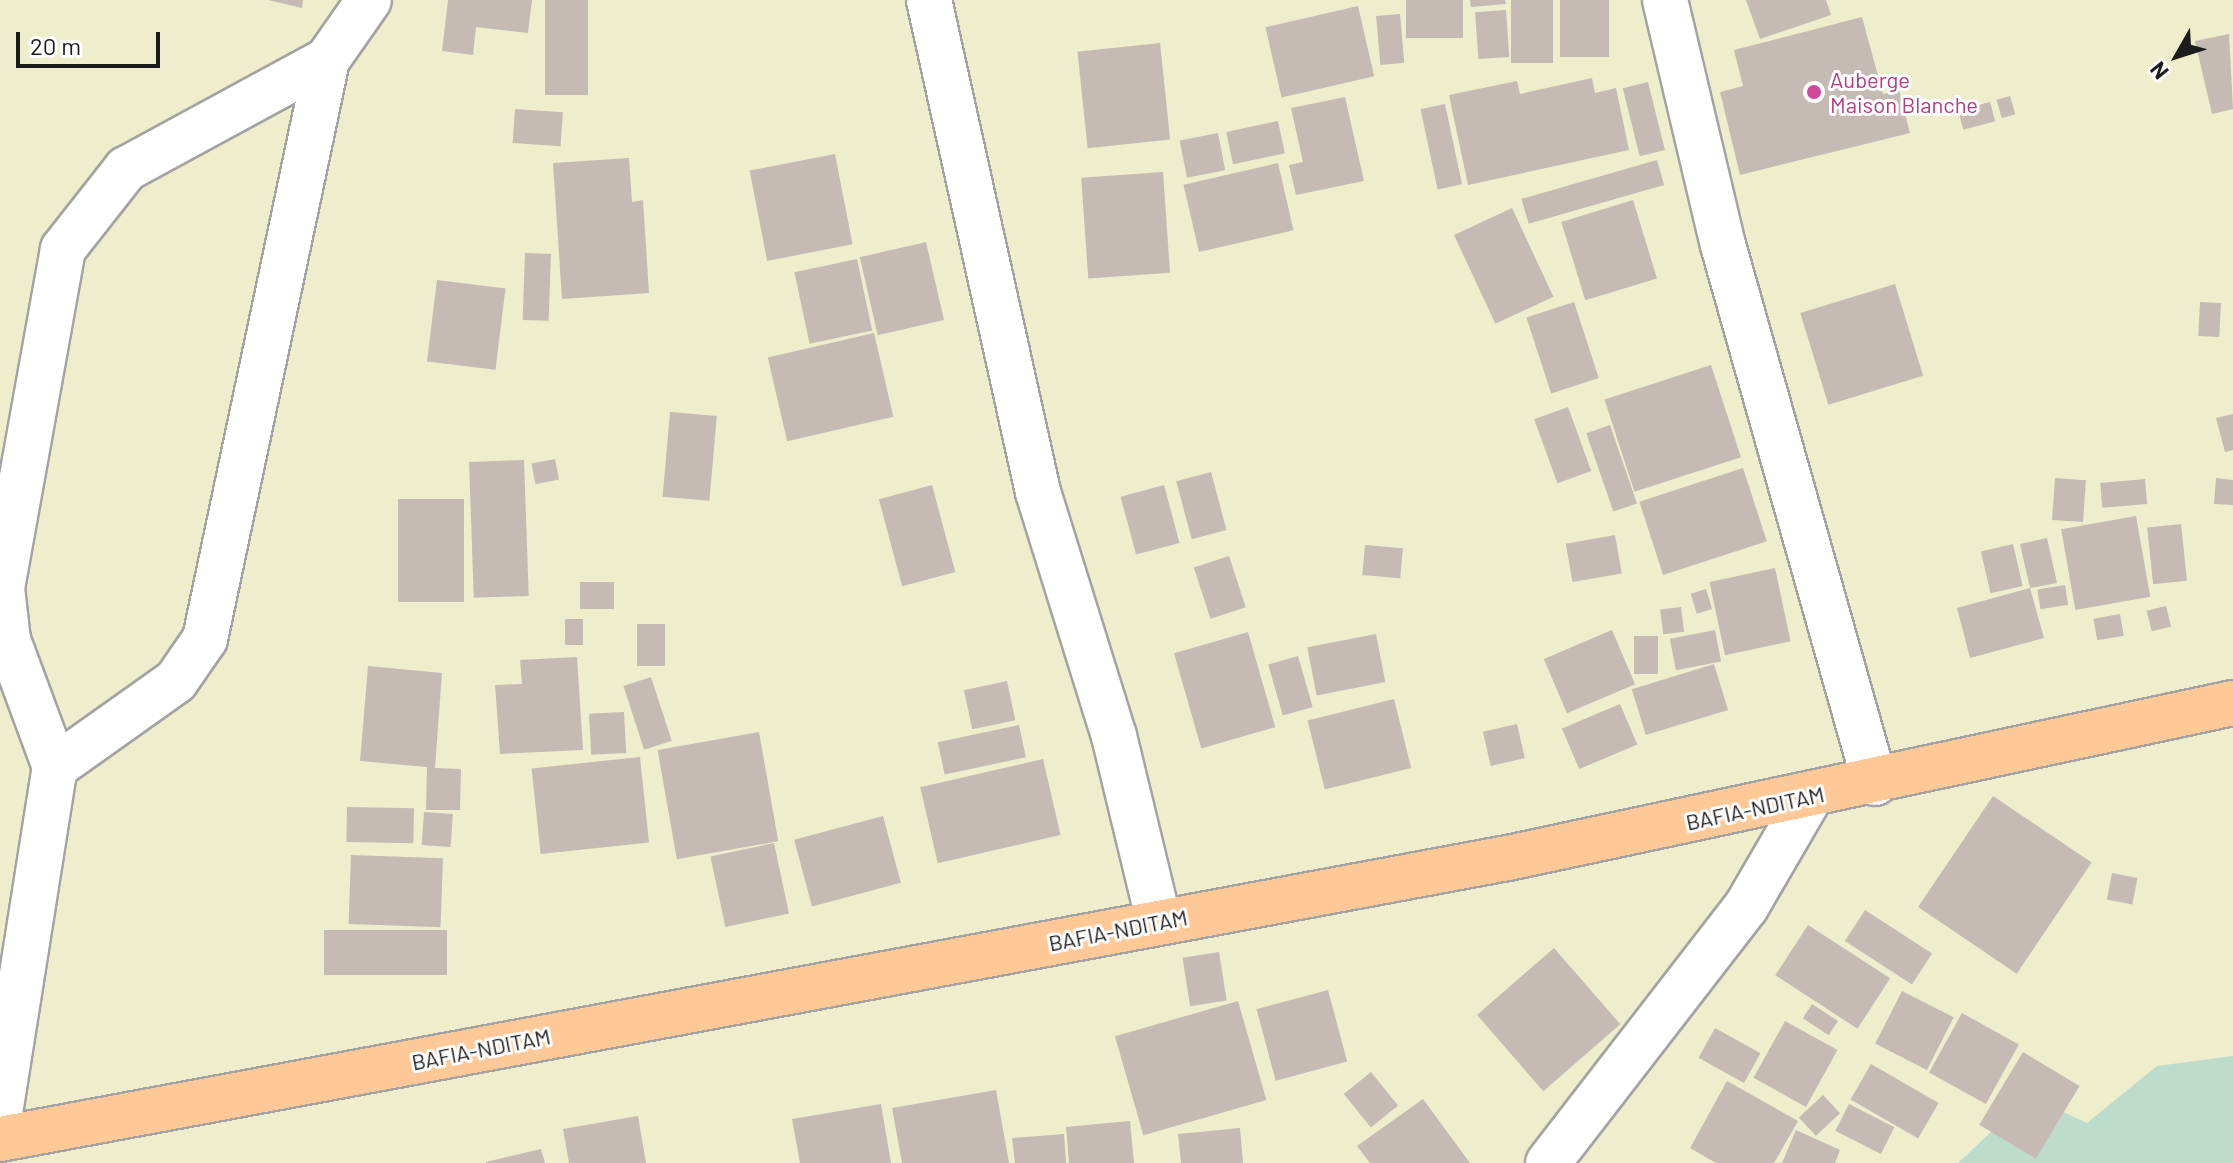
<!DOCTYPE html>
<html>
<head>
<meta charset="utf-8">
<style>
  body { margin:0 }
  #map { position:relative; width:2233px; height:1163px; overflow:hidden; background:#eee9e2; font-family:Barlow,sans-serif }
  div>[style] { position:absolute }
  .farmland>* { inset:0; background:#eeedcc; transform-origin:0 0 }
  .wetland>* { inset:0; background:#bedccc }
  .building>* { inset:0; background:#c6bab5; transform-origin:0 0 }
  .roads { filter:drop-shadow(2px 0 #a3a3a3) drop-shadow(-2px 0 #a3a3a3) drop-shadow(0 2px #a3a3a3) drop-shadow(0 -2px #a3a3a3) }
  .minor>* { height:44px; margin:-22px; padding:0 22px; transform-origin:22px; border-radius:22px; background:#fff }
  .major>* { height:44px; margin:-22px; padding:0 22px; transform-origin:22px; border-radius:22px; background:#fec897 }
  .dots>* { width:22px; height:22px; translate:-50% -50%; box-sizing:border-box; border:4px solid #fff; border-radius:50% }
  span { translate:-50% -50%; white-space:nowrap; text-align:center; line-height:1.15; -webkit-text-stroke:6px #fff; paint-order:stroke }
  .hotel-label { font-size:22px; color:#b23c85 }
  .left { translate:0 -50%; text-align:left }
  .street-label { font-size:22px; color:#1c1c1c }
  .north { position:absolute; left:2137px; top:16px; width:80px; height:80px; -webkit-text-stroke:6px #fff; paint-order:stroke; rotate:231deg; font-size:22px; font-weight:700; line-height:32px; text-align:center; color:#1c1c1c }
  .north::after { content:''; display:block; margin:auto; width:28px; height:36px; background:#1c1c1c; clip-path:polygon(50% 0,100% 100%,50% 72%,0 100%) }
  .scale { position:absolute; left:16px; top:32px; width:144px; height:36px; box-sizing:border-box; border:4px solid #1c1c1c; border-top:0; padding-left:10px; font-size:24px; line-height:28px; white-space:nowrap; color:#1c1c1c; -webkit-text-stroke:6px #fff; paint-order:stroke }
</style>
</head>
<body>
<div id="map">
  <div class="farmland">
    <div style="left:0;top:0;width:2233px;height:1163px"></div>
  </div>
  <div class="wetland">
    <div style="clip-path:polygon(2233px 1056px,2233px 1163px,1958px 1163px,2029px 1096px,2087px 1123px,2157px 1066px)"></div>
  </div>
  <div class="building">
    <div style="clip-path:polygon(268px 0,303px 0,302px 8px)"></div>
    <div style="clip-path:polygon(448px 0,532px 0,528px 33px,476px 27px,473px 55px,442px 51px)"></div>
    <div style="left:545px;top:0;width:43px;height:95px"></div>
    <div style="left:1406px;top:0;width:57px;height:38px"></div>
    <div style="clip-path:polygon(1470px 0,1505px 0,1506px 4px,1471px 7px)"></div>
    <div style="left:1511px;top:0;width:42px;height:63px"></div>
    <div style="left:1560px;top:0;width:49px;height:57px"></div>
    <div style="clip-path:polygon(1746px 0,1826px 0,1831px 15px,1760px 39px)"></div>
    <div style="left:1358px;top:6px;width:72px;height:95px;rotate:77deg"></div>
    <div style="left:1506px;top:10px;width:47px;height:31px;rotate:86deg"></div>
    <div style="left:1400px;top:14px;width:49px;height:24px;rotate:85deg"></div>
    <div style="clip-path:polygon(1862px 17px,1883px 94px,1899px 90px,1910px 133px,1740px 175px,1720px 92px,1743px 86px,1734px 50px)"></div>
    <div style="clip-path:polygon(2229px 34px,2233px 109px,2212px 114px,2195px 41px)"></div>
    <div style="left:1160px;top:43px;width:97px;height:83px;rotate:84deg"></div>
    <div style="clip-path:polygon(1592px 78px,1595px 93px,1616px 88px,1629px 150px,1468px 185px,1449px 95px,1517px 81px,1520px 94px)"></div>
    <div style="left:1648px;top:82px;width:70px;height:26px;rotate:76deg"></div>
    <div style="left:2010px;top:96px;width:19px;height:14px;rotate:74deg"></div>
    <div style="clip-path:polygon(1345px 97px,1364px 181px,1296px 195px,1289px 165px,1303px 162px,1291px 108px)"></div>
    <div style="left:1990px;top:102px;width:20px;height:33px;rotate:75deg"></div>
    <div style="left:1445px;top:104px;width:82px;height:25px;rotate:78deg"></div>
    <div style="left:515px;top:109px;width:48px;height:34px;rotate:4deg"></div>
    <div style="left:1278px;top:121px;width:33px;height:53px;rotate:78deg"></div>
    <div style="left:1218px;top:133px;width:38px;height:39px;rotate:79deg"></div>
    <div style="left:835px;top:154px;width:92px;height:87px;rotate:79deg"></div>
    <div style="clip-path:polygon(629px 158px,632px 202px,643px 200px,649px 293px,562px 299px,553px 163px)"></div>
    <div style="left:1657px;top:160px;width:26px;height:141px;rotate:74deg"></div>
    <div style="left:1278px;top:163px;width:69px;height:97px;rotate:77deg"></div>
    <div style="left:1163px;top:172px;width:101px;height:82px;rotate:86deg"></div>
    <div style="left:1633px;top:200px;width:82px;height:75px;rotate:73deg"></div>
    <div style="left:1512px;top:208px;width:98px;height:64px;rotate:65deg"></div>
    <div style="left:926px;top:242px;width:80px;height:68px;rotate:77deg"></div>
    <div style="left:525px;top:253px;width:26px;height:67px;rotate:2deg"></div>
    <div style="left:857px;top:259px;width:73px;height:64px;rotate:78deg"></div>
    <div style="left:437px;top:280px;width:69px;height:82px;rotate:7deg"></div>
    <div style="left:1895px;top:284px;width:96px;height:99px;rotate:73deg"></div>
    <div style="left:1574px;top:302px;width:80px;height:50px;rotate:72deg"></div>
    <div style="left:2200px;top:302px;width:21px;height:34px;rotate:3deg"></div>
    <div style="left:874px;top:333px;width:86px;height:109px;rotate:77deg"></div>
    <div style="left:1711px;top:365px;width:97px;height:112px;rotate:72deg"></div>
    <div style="left:1568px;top:407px;width:68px;height:36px;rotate:70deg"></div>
    <div style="left:670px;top:412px;width:47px;height:85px;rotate:5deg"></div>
    <div style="clip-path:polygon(2233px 414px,2233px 450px,2225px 452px,2216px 418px)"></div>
    <div style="left:1610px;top:425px;width:83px;height:25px;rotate:71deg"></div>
    <div style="left:555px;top:459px;width:21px;height:24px;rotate:79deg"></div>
    <div style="left:524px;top:460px;width:136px;height:55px;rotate:88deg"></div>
    <div style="left:1743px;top:468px;width:77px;height:109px;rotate:72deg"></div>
    <div style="left:1211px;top:472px;width:60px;height:36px;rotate:75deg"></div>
    <div style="left:2055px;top:478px;width:31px;height:42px;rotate:4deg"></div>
    <div style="clip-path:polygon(2216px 478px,2233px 480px,2233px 505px,2214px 504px)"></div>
    <div style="left:2145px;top:479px;width:25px;height:45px;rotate:85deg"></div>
    <div style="left:932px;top:485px;width:90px;height:55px;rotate:75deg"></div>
    <div style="left:1164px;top:485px;width:60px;height:45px;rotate:75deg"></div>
    <div style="left:398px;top:499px;width:66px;height:103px"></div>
    <div style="left:2136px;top:516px;width:82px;height:76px;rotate:80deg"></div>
    <div style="left:2181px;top:524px;width:57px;height:34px;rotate:84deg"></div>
    <div style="left:1615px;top:535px;width:39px;height:50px;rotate:80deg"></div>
    <div style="clip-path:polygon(2047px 538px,2057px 583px,2030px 588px,2044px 638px,1970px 658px,1957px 608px,2030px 588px,2020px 544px)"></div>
    <div style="left:2013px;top:544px;width:43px;height:33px;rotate:77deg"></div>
    <div style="left:1365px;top:545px;width:38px;height:30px;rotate:5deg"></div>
    <div style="left:1229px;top:556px;width:54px;height:37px;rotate:72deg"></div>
    <div style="left:1775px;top:568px;width:75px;height:67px;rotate:78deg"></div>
    <div style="left:614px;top:582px;width:27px;height:34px;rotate:90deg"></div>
    <div style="left:2065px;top:585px;width:20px;height:28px;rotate:81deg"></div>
    <div style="left:1706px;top:589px;width:21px;height:16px;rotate:73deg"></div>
    <div style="left:2166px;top:606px;width:21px;height:20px;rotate:76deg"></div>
    <div style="left:1681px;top:607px;width:25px;height:21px;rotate:83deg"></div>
    <div style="left:2120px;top:614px;width:22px;height:27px;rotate:80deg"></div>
    <div style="left:565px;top:619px;width:18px;height:26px"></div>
    <div style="left:637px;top:624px;width:28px;height:42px"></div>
    <div style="left:1612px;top:630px;width:59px;height:74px;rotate:67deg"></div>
    <div style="left:1715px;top:630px;width:32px;height:46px;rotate:79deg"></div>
    <div style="left:1248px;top:632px;width:99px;height:77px;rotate:74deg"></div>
    <div style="left:1376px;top:634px;width:49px;height:70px;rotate:79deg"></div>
    <div style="left:1634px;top:636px;width:24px;height:38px"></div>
    <div style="left:1298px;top:656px;width:53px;height:31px;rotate:74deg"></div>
    <div style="clip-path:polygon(577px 657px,583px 750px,500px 754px,495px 685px,522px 684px,520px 660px)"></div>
    <div style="left:1714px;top:664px;width:48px;height:86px;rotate:73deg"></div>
    <div style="clip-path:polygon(368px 666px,442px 673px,435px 768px,461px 769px,460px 810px,426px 810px,427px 767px,360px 761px)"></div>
    <div style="left:651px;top:677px;width:67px;height:29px;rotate:72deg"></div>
    <div style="left:1007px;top:681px;width:40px;height:44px;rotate:78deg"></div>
    <div style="left:1394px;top:699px;width:71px;height:89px;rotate:76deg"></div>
    <div style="left:1620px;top:704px;width:44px;height:63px;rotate:67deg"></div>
    <div style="left:624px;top:712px;width:41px;height:35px;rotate:87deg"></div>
    <div style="left:1517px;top:724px;width:35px;height:35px;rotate:77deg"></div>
    <div style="left:1019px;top:725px;width:33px;height:83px;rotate:78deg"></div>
    <div style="left:759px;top:732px;width:111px;height:103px;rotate:80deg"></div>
    <div style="left:640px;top:757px;width:86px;height:109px;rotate:84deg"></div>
    <div style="left:1043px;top:759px;width:78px;height:126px;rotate:77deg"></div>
    <div style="left:1993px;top:796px;width:119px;height:134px;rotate:34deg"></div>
    <div style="left:347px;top:807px;width:67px;height:35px;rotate:1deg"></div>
    <div style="left:424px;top:812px;width:29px;height:33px;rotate:4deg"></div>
    <div style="left:883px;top:816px;width:69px;height:92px;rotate:75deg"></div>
    <div style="left:774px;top:843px;width:72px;height:65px;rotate:78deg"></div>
    <div style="left:351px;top:855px;width:92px;height:69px;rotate:2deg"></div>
    <div style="left:2112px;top:873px;width:26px;height:27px;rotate:11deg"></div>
    <div style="left:1865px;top:910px;width:80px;height:37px;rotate:33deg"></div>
    <div style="left:1808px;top:925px;width:98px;height:60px;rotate:33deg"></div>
    <div style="left:324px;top:930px;width:123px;height:45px"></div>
    <div style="left:1554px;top:948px;width:101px;height:102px;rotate:49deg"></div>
    <div style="left:1219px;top:952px;width:49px;height:37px;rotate:81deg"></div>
    <div style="left:1328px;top:990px;width:74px;height:74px;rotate:75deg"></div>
    <div style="left:1902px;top:991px;width:58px;height:59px;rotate:27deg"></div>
    <div style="left:1238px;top:1001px;width:103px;height:128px;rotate:74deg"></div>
    <div style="left:1812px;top:1004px;width:31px;height:17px;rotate:33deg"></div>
    <div style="left:1962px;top:1013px;width:65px;height:68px;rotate:29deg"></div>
    <div style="left:1785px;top:1021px;width:60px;height:65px;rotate:29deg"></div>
    <div style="left:1715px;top:1028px;width:52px;height:34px;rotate:29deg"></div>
    <div style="left:2023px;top:1052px;width:66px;height:85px;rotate:31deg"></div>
    <div style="left:1871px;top:1064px;width:78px;height:41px;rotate:30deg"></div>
    <div style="left:1371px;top:1072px;width:43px;height:35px;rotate:51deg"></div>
    <div style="clip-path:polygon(1727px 1081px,1798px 1121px,1774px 1163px,1716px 1163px,1690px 1148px)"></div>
    <div style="clip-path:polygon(996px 1090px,1009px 1163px,902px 1163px,892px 1108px)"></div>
    <div style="left:1823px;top:1095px;width:25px;height:33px;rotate:47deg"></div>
    <div style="clip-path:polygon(1423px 1099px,1470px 1163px,1370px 1163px,1357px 1146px)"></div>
    <div style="clip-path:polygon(881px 1104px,891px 1163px,800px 1163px,792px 1119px)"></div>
    <div style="left:1849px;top:1104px;width:51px;height:30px;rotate:27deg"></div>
    <div style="clip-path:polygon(638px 1116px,646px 1163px,569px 1163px,563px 1129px)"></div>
    <div style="clip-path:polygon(1130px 1121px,1134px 1163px,1069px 1163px,1066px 1127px)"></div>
    <div style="clip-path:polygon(1240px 1128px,1243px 1163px,1181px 1163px,1178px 1134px)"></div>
    <div style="clip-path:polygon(1796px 1130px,1840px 1150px,1835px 1163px,1782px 1163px)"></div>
    <div style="clip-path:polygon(1064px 1134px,1066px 1163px,1015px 1163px,1012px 1138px)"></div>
    <div style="clip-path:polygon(541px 1149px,545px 1163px,486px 1163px,486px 1162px)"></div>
  </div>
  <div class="roads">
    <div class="minor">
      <div style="left:929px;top:0;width:504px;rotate:77.51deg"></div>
      <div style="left:1038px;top:492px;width:256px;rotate:72.7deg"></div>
      <div style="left:1114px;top:736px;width:191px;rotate:76.4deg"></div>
      <div style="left:1665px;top:0;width:252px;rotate:76.7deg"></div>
      <div style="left:1723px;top:245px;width:559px;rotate:74.22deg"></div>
      <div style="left:55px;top:767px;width:148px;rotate:-35.4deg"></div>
      <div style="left:176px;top:681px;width:51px;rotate:-55.4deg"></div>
      <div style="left:205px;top:639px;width:592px;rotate:-78.1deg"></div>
      <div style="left:327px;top:60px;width:73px;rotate:-55deg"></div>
      <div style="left:0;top:1113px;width:350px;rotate:-81deg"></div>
      <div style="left:55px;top:767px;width:135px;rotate:-110.3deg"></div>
      <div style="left:8px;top:640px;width:52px;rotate:-96.6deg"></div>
      <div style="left:2px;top:588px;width:344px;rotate:-79.8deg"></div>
      <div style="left:63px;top:249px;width:102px;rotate:-51.8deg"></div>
      <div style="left:126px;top:169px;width:229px;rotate:-28.5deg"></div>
      <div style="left:1548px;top:1163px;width:324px;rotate:-52.3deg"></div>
      <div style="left:1746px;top:907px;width:127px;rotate:-59.8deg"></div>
    </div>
    <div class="major">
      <div style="left:0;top:1139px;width:1534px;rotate:-10.56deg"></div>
      <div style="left:1508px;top:858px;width:741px;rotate:-12.07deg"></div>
    </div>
  </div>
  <div class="dots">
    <div style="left:1814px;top:92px;background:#d1479c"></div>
  </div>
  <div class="hotel-label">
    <span class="left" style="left:1830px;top:92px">Auberge<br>Maison Blanche</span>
  </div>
  <div class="street-label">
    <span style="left:1755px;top:808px;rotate:-12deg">BAFIA-NDITAM</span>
    <span style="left:1118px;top:930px;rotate:-11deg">BAFIA-NDITAM</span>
    <span style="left:481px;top:1049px;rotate:-11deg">BAFIA-NDITAM</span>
  </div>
  <div class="north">N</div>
  <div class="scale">20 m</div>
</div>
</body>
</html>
